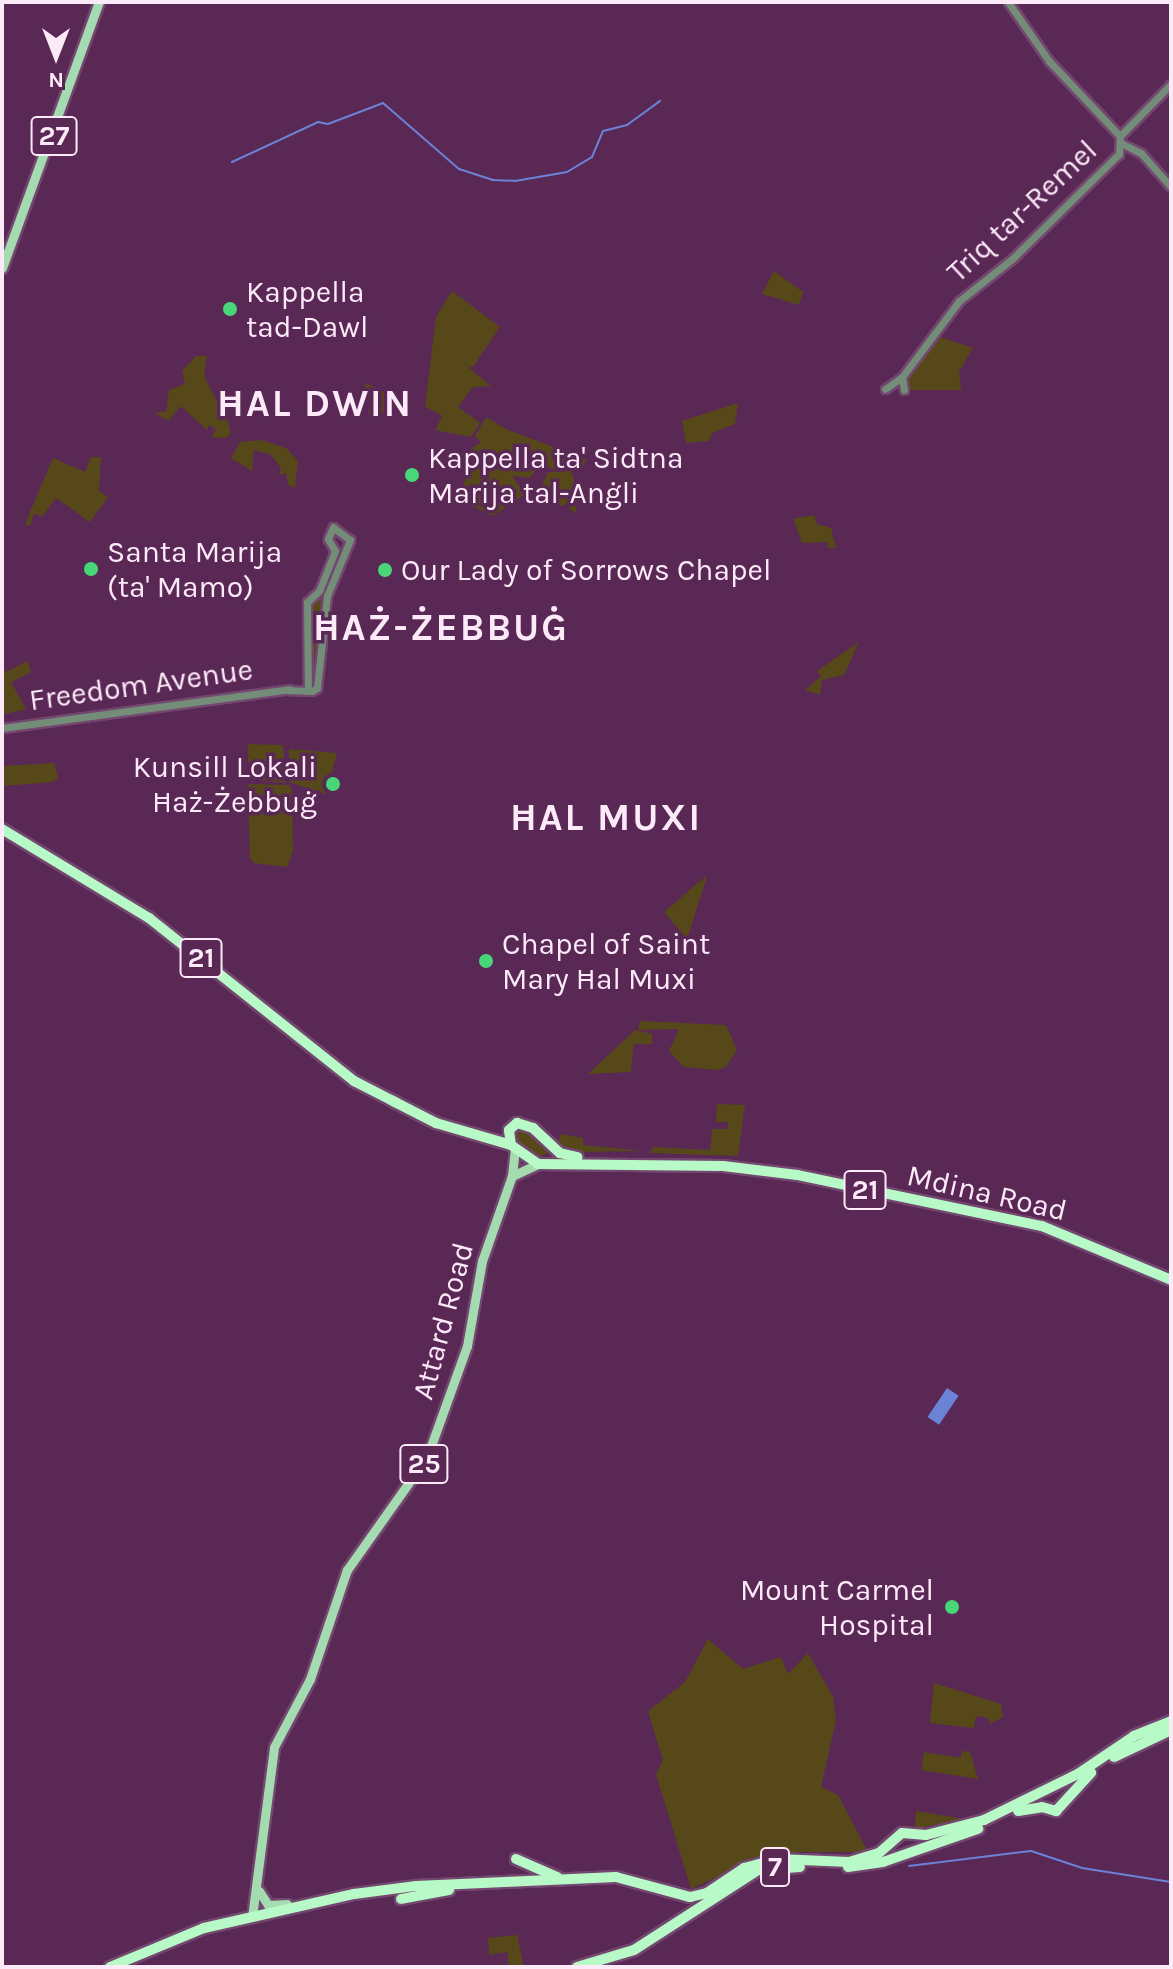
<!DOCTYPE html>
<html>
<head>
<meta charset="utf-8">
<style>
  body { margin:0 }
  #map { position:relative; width:1173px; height:1969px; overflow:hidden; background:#592855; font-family:Karla,sans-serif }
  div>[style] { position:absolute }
  .green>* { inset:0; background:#574819 }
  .water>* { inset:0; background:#6c82d6; transform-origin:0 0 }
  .stream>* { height:2px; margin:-1px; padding:0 1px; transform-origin:1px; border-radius:1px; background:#6c82d6 }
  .roads { filter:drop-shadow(2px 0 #73476f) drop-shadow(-2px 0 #73476f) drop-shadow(0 2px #73476f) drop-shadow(0 -2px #73476f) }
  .minor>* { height:7px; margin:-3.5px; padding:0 3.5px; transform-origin:3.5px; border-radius:3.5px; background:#738d78 }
  .major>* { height:9px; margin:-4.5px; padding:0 4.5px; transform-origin:4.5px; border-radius:4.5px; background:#a4dbb1 }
  .highway>* { height:10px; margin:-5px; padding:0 5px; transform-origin:5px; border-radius:5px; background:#b8fac7 }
  .dots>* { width:22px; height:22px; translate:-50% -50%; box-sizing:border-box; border:4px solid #592855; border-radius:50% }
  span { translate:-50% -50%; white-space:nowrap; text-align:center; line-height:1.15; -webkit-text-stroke:7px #592855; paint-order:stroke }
  .shield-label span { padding:2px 6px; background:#592855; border:2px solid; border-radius:6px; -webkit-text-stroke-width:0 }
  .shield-label { font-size:28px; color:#fdeaf9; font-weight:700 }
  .street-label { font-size:30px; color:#fdeaf9 }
  .poi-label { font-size:30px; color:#fdeaf9 }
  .left { translate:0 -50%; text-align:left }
  .right { translate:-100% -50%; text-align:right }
  .district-label { font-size:38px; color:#fdeaf9; font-weight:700; letter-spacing:2px }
  .frame { position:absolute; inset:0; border:4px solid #fdeaf9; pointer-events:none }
  .north { position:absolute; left:16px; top:16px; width:80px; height:80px; -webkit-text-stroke:6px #592855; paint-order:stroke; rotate:180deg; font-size:22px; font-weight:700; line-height:32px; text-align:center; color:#fdeaf9 }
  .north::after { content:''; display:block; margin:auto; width:28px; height:36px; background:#fdeaf9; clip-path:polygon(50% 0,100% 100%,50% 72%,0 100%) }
</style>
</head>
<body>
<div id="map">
  <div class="green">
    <div style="clip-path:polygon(774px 271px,803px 292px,799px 305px,762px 294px)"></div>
    <div style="clip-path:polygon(452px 291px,500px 327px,473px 367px,468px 367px,491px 386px,473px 387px,458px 407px,480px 423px,471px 437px,435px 430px,442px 416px,425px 406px,436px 317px)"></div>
    <div style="clip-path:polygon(937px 336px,973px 348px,959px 372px,961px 390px,908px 390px,904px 380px)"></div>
    <div style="clip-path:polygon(196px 356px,207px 356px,204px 375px,216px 400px,222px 400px,231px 434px,225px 438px,211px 437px,216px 430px,209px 425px,207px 430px,181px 406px,168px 421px,155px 413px,166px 411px,169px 390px,185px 384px,182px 371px)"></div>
    <div style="clip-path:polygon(366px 383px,392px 396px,380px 418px,368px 413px,373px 402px,362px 395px)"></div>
    <div style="clip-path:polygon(738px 403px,735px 424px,712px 433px,709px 441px,686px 443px,682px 421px)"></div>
    <div style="clip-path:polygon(486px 417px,506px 429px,587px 460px,583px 466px,555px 470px,540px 463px,530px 478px,512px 476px,525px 494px,493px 516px,457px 499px,471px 468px,464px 464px,465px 453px,481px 442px,475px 436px)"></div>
    <div style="clip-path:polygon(261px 440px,286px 448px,298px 461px,295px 488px,288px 485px,286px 473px,279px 475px,281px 468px,271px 455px,254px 450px,252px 471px,231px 458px,240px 442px)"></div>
    <div style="clip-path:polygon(91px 457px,101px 457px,99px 491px,108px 497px,90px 522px,56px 498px,42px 517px,34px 513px,30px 526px,25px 524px,53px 458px,85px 472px)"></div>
    <div style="clip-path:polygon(571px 471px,577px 490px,576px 514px,566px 505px,557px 506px,542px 485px,548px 472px)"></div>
    <div style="clip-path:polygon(814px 515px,817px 524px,831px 528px,836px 548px,828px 548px,827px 542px,802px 543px,793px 519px)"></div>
    <div style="clip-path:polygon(319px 593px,325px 595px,315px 679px,311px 679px,311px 600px)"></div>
    <div style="clip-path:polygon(859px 642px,844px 675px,822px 680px,820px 695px,805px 690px,821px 676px,817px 671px)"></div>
    <div style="clip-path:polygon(28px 661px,31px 672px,11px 682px,26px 709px,2px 715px,2px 665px,6px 672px)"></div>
    <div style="clip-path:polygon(248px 744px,283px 745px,286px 783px,249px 779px,249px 766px,258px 769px,259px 764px,248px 762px)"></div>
    <div style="clip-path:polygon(289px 749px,337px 753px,326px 794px,289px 782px)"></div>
    <div style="clip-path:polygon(54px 763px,58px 777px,53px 782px,2px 786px,2px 766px)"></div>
    <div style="clip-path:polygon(248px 784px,289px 785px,292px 790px,293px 851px,287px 867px,254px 863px,250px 858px)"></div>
    <div style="clip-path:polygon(705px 877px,706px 880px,687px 939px,664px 912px)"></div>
    <div style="clip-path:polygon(640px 1021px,726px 1025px,737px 1050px,726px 1067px,717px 1070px,684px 1067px,669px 1051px,679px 1029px,638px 1030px)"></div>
    <div style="clip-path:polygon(635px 1030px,652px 1034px,652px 1044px,634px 1044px,631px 1072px,588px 1074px)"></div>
    <div style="clip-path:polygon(717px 1104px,745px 1105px,738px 1156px,650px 1153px,653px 1147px,710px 1150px,712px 1129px,728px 1129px,728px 1122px,716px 1122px)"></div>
    <div style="clip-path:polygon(515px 1128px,526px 1128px,545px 1144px,547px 1154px,534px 1158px,513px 1141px)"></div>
    <div style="clip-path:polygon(561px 1134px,583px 1138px,583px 1145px,643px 1151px,571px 1152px,557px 1143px)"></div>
    <div style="clip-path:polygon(708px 1639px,743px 1669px,781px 1657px,788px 1674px,808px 1653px,833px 1697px,836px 1720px,821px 1787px,838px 1795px,868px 1852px,772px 1852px,691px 1889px,656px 1774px,663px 1760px,648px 1711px,685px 1682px)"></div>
    <div style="clip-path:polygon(934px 1683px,1001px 1704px,1003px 1717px,990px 1724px,988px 1718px,976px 1716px,974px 1728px,930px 1723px)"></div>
    <div style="clip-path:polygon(962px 1751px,970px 1752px,978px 1779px,921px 1770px,924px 1752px,961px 1758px)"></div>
    <div style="clip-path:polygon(916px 1811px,964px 1819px,915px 1829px)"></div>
    <div style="clip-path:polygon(517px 1935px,524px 1967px,509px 1967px,507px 1952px,489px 1955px,488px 1938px)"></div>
  </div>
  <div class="water">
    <div style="left:947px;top:1388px;width:14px;height:35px;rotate:34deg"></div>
  </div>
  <div class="stream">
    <div style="left:232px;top:162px;width:95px;rotate:-24.9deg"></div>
    <div style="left:318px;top:122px;width:10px;rotate:11deg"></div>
    <div style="left:328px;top:124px;width:59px;rotate:-20.9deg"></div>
    <div style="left:383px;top:103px;width:101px;rotate:41deg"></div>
    <div style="left:459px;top:169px;width:35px;rotate:18deg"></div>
    <div style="left:492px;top:180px;width:23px;rotate:2deg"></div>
    <div style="left:515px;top:181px;width:53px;rotate:-9.8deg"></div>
    <div style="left:567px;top:172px;width:29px;rotate:-31deg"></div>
    <div style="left:592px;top:157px;width:28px;rotate:-67deg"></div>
    <div style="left:603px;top:131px;width:25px;rotate:-14deg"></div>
    <div style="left:627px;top:125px;width:41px;rotate:-36deg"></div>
    <div style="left:909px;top:1866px;width:123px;rotate:-7deg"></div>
    <div style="left:1031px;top:1851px;width:54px;rotate:18.4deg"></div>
    <div style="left:1082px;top:1868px;width:90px;rotate:8.9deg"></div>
  </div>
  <div class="roads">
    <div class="minor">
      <div style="left:1008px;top:2px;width:72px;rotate:55.2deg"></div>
      <div style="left:1049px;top:61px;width:103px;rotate:46.6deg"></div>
      <div style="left:1123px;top:144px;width:20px;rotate:27deg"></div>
      <div style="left:1141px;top:153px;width:45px;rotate:48.6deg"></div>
      <div style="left:902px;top:377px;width:13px;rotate:81deg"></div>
      <div style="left:885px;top:389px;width:21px;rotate:-35deg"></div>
      <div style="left:902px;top:377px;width:95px;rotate:-53.1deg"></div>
      <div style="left:959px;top:301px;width:68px;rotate:-38.4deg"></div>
      <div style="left:1012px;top:259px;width:150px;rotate:-44.5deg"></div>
      <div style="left:1119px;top:154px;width:18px;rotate:-87deg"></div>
      <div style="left:1120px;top:136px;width:73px;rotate:-45.6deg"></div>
      <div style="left:285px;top:690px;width:27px;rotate:2deg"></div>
      <div style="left:312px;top:691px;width:6px;rotate:-31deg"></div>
      <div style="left:317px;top:688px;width:93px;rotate:-83.8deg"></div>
      <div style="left:327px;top:596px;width:61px;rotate:-67.7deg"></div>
      <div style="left:350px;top:540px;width:21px;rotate:-143deg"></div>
      <div style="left:333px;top:527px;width:13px;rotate:113deg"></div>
      <div style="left:328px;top:539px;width:14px;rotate:60deg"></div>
      <div style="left:335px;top:551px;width:43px;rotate:111.8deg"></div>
      <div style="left:319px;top:591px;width:16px;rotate:137deg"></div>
      <div style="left:307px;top:602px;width:89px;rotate:89.4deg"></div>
      <div style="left:2px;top:728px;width:290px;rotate:-7.7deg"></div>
    </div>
    <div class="major">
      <div style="left:2px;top:268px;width:283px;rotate:-70deg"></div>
      <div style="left:512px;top:1176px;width:29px;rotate:-25deg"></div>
      <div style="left:259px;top:1891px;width:17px;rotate:57deg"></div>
      <div style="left:268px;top:1905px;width:19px;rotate:-3deg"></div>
      <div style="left:252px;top:1917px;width:171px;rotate:-82.6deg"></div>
      <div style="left:274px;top:1747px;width:77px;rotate:-62.1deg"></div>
      <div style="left:310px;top:1679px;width:115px;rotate:-71.3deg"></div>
      <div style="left:347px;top:1570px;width:138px;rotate:-54.7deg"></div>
      <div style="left:427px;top:1457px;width:118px;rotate:-70.2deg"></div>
      <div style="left:467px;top:1346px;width:86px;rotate:-80deg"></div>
      <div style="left:482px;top:1261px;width:90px;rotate:-70.6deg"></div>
      <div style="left:512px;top:1176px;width:27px;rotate:-84deg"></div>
    </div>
    <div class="highway">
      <div style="left:2px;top:829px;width:172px;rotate:31.2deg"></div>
      <div style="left:149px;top:918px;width:262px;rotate:38.5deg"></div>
      <div style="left:354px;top:1081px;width:48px;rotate:27.1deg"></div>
      <div style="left:391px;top:1100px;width:51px;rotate:27.1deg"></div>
      <div style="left:436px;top:1123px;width:78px;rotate:16.3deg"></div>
      <div style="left:511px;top:1145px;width:33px;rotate:35deg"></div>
      <div style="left:538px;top:1164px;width:185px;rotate:0.6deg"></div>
      <div style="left:723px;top:1166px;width:75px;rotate:6.9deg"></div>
      <div style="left:797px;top:1175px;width:250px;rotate:11.8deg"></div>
      <div style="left:1042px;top:1226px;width:140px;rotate:22.7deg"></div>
      <div style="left:511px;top:1145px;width:15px;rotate:-98deg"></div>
      <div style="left:509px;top:1130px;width:11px;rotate:-41deg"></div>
      <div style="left:517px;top:1123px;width:17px;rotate:17deg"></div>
      <div style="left:533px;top:1128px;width:37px;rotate:43deg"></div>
      <div style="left:560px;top:1153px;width:18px;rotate:13deg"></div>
      <div style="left:1114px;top:1757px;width:63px;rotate:-25.3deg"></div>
      <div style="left:1018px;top:1811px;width:24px;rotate:-9deg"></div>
      <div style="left:1042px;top:1807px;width:15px;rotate:16deg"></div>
      <div style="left:1056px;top:1811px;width:52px;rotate:-47.4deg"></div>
      <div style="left:516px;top:1859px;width:45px;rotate:23.7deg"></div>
      <div style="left:848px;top:1867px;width:35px;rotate:-8deg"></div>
      <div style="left:883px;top:1862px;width:101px;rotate:-19.2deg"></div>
      <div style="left:401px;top:1899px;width:49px;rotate:-10.6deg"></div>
      <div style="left:110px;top:1967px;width:102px;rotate:-22.5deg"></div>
      <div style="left:204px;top:1928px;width:154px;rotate:-12.8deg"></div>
      <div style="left:354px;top:1894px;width:63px;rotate:-7.4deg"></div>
      <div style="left:416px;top:1886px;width:200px;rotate:-2.6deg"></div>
      <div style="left:616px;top:1877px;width:77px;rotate:15.1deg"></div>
      <div style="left:690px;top:1897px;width:17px;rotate:-13deg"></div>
      <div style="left:707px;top:1893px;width:45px;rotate:-34deg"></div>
      <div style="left:744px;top:1868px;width:34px;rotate:-15deg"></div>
      <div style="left:777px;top:1859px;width:72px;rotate:2.4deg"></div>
      <div style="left:849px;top:1862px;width:31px;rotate:-17deg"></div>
      <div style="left:879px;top:1853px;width:30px;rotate:-41deg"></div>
      <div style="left:902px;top:1833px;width:24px;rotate:5deg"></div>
      <div style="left:926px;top:1835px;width:60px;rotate:-14.5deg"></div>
      <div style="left:984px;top:1820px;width:105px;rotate:-26.1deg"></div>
      <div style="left:1078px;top:1774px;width:68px;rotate:-34.2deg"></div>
      <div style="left:1134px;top:1736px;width:40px;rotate:-22deg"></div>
      <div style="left:577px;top:1967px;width:59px;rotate:-16.6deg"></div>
      <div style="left:634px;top:1950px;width:148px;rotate:-32.8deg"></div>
      <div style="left:758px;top:1870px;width:42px;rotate:-4.1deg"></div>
    </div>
  </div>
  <div class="dots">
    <div style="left:230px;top:309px;background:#47d779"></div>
    <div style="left:412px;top:475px;background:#47d779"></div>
    <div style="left:91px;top:569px;background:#47d779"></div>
    <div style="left:385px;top:570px;background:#47d779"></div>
    <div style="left:333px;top:784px;background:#47d779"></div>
    <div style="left:486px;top:961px;background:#47d779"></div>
    <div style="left:952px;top:1607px;background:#47d779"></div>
  </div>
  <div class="shield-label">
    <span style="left:54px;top:136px">27</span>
    <span style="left:201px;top:958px">21</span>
    <span style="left:865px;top:1190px">21</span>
    <span style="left:424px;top:1464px">25</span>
    <span style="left:775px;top:1867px">7</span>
  </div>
  <div class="street-label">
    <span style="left:1022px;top:211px;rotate:-43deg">Triq tar-Remel</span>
    <span style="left:141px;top:685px;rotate:-8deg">Freedom Avenue</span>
    <span style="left:987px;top:1193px;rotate:13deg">Mdina Road</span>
    <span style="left:443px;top:1321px;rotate:-75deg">Attard Road</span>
  </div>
  <div class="poi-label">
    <span class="left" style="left:246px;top:309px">Kappella<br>tad-Dawl</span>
    <span class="left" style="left:428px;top:475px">Kappella ta' Sidtna<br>Marija tal-Anġli</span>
    <span class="left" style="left:107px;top:569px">Santa Marija<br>(ta' Mamo)</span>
    <span class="left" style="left:401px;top:570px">Our Lady of Sorrows Chapel</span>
    <span class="right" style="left:317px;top:784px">Kunsill Lokali<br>Ħaż-Żebbuġ</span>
    <span class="left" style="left:502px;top:961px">Chapel of Saint<br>Mary Ħal Muxi</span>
    <span class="right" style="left:934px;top:1607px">Mount Carmel<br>Hospital</span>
  </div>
  <div class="district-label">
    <span style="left:315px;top:404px">ĦAL DWIN</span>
    <span style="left:441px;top:628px">ĦAŻ-ŻEBBUĠ</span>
    <span style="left:606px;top:818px">ĦAL MUXI</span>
  </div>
  <div class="frame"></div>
  <div class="north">N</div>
</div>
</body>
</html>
